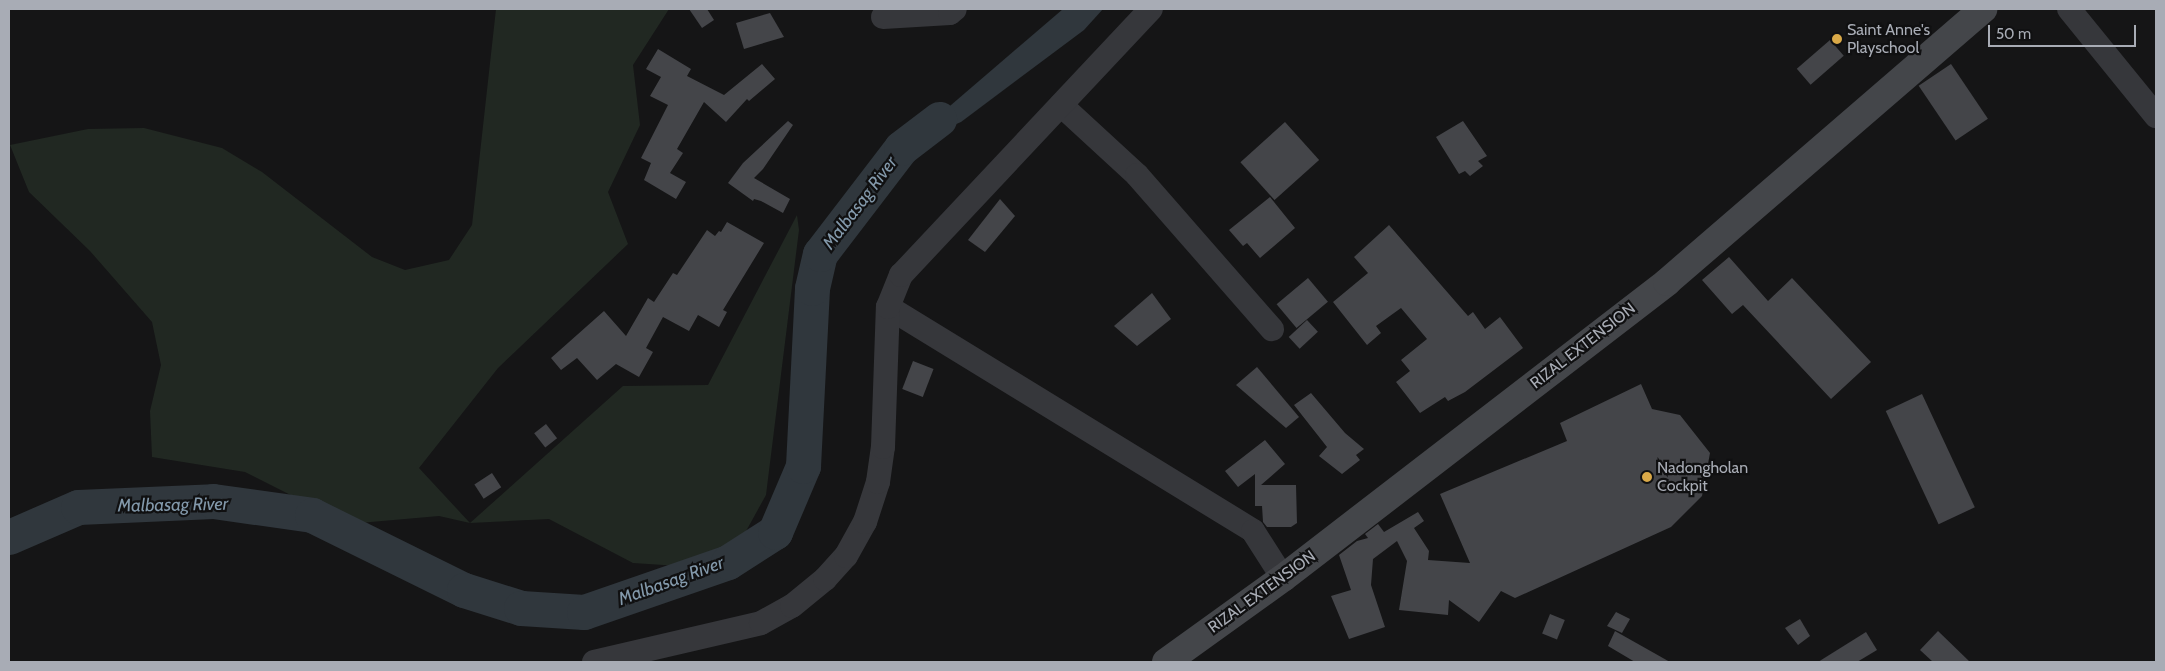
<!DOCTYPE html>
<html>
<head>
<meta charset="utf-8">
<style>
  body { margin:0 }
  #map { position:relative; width:2165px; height:671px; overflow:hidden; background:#151516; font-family:Cabin,sans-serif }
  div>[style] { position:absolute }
  .green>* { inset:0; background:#212822 }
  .water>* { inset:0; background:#30373d }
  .river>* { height:35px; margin:-17.5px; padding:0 17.5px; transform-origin:17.5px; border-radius:17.5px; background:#30373d }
  .building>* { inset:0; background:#444549; transform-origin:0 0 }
  .street>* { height:24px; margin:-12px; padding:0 12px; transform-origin:12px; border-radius:12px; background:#36373b }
  .secondary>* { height:28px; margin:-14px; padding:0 14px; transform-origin:14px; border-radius:14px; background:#44464a }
  .dots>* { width:14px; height:14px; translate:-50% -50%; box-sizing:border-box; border:2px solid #101011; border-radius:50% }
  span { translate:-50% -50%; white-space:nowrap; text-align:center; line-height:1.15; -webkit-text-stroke:4.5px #101011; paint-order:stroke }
  .poi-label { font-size:16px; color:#a8acb5 }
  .left { translate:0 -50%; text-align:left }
  .street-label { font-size:16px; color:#a8acb5 }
  .water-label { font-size:18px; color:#8399ab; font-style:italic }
  .frame { position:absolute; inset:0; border:10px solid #a8acb5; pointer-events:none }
  .scale { position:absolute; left:1988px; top:25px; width:148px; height:22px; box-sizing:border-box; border:2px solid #a8acb5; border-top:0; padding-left:6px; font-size:15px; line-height:18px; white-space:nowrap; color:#a8acb5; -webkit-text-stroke:4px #101011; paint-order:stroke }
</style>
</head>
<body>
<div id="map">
  <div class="green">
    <div style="clip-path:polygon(496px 9px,669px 9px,633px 65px,640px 125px,608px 192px,628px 244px,498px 368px,419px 468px,470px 523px,623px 386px,708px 385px,797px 215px,799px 230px,766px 495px,745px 533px,703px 559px,679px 566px,633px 563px,549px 519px,470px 523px,439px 516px,348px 524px,245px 472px,152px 457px,150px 411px,161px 365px,152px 322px,90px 251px,29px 192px,10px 145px,88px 129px,144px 128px,222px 148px,262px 172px,372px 257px,405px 270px,449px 260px,472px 225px)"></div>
  </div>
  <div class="water">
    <div style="clip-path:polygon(1063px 9px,1103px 9px,1084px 30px,961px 122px,901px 148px)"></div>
  </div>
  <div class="river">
    <div style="left:9px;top:537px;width:75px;rotate:-23.5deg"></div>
    <div style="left:78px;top:507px;width:135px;rotate:-2.5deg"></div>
    <div style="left:213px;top:501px;width:100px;rotate:8deg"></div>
    <div style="left:312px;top:515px;width:169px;rotate:26.3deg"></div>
    <div style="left:464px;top:590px;width:60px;rotate:17.5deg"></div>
    <div style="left:521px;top:608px;width:63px;rotate:3.6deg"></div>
    <div style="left:584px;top:612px;width:152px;rotate:-19.1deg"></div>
    <div style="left:728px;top:562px;width:56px;rotate:-32.6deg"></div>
    <div style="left:775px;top:532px;width:72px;rotate:-67deg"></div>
    <div style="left:803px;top:466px;width:178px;rotate:-87.1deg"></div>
    <div style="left:812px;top:288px;width:35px;rotate:-77deg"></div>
    <div style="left:820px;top:254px;width:133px;rotate:-52.6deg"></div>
    <div style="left:901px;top:148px;width:48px;rotate:-37.3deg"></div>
  </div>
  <div class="building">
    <div style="clip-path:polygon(689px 9px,707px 9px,714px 20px,702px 28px)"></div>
    <div style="clip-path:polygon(770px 13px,784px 37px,744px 49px,736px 23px)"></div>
    <div style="left:1830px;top:40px;width:21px;height:44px;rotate:49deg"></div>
    <div style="clip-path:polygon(658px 49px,691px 69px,687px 76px,724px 95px,762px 64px,775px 79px,749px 101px,747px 99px,726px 122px,704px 102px,677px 149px,683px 153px,670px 173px,686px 182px,676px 199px,644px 180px,651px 163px,641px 158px,668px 105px,650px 96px,661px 77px,646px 69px)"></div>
    <div style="left:1951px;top:64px;width:66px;height:39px;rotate:56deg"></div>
    <div style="clip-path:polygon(788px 121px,793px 125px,763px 169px,754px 178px,790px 199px,783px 213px,761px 201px,754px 199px,753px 201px,728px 183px,743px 163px)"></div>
    <div style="clip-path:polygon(1463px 121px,1487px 156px,1478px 161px,1483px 166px,1470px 176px,1465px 171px,1459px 174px,1436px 137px)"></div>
    <div style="left:1285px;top:122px;width:51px;height:60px;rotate:48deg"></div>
    <div style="clip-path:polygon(1270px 197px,1295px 228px,1260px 258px,1247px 243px,1243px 246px,1229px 230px)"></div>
    <div style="clip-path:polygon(1000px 199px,1015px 216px,985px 252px,968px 240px)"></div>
    <div style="clip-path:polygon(727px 222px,764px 243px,723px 310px,727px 312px,719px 327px,698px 315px,689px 331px,663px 317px,646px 348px,653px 352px,639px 377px,616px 364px,597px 380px,577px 358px,561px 370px,551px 358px,604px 311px,626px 336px,648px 298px,654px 302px,673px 273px,677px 275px,707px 230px,715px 236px,719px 231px,721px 232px)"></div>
    <div style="clip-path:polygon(1389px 225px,1468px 316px,1473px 312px,1485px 329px,1500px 317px,1523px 348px,1465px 392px,1448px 401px,1445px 397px,1420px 413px,1396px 382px,1410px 371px,1401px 360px,1427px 339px,1401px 308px,1376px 326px,1381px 333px,1367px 345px,1333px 302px,1368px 273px,1354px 257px)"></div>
    <div style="clip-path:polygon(1729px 257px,1768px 301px,1792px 278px,1871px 362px,1831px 399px,1743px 305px,1732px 314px,1702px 280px)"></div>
    <div style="left:1308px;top:278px;width:31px;height:41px;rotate:50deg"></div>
    <div style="clip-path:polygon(1152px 293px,1171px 319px,1137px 346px,1114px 326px)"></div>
    <div style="left:1307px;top:320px;width:16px;height:25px;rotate:47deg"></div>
    <div style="left:913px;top:361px;width:22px;height:30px;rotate:21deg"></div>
    <div style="clip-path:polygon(1257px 367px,1299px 417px,1286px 428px,1236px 385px)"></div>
    <div style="clip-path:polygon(1641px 384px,1652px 409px,1680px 415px,1710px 453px,1702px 496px,1671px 527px,1515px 598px,1501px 591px,1479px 622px,1449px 600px,1448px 615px,1399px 610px,1407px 561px,1397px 541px,1373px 559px,1371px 585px,1385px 627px,1349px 639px,1331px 596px,1351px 590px,1339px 555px,1357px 541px,1368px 538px,1365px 534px,1378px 524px,1384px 532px,1418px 512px,1424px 521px,1414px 528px,1429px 551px,1428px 560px,1470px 563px,1440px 494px,1567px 441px,1560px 423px)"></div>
    <div style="clip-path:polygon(1311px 393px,1345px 433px,1364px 449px,1356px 455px,1360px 460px,1342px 474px,1319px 456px,1327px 447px,1294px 405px)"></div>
    <div style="left:1922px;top:394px;width:125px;height:40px;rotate:65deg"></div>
    <div style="left:546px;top:424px;width:18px;height:15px;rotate:52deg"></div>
    <div style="clip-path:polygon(1265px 440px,1285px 464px,1261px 485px,1296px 485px,1297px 523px,1291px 527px,1267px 527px,1263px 522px,1262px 506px,1255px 506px,1255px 474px,1238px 487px,1225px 471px)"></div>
    <div style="left:492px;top:473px;width:17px;height:21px;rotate:57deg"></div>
    <div style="clip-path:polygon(1616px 612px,1630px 619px,1622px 633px,1607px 626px)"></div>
    <div style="left:1550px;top:614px;width:16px;height:21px;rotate:22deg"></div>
    <div style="clip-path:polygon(1800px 619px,1810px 636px,1798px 645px,1785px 628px)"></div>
    <div style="clip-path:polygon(1615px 631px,1670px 662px,1635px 662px,1608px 646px)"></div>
    <div style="clip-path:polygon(1938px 631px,1970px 662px,1933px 662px,1920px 650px)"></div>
    <div style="clip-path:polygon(1866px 632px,1877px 650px,1857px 662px,1818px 662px)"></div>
  </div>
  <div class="street">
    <div style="left:2069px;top:9px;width:138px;rotate:50.9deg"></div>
    <div style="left:883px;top:17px;width:67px;rotate:-3.4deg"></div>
    <div style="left:950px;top:13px;width:6px;rotate:-39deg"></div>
    <div style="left:1061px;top:105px;width:103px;rotate:42.6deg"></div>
    <div style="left:1137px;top:175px;width:205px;rotate:48.8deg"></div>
    <div style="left:888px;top:307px;width:428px;rotate:31.5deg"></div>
    <div style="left:1253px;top:531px;width:56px;rotate:57.4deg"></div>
    <div style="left:594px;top:662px;width:171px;rotate:-13.1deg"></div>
    <div style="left:761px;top:623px;width:35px;rotate:-29deg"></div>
    <div style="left:792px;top:606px;width:43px;rotate:-39.3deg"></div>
    <div style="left:825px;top:579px;width:31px;rotate:-48deg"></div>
    <div style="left:846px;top:556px;width:39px;rotate:-61deg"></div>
    <div style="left:865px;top:522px;width:42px;rotate:-72deg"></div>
    <div style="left:878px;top:482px;width:35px;rotate:-82deg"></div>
    <div style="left:883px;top:447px;width:140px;rotate:-88deg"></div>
    <div style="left:888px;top:307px;width:35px;rotate:-68deg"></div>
    <div style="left:901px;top:275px;width:365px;rotate:-46.8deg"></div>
  </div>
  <div class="secondary">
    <div style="left:1166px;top:662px;width:144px;rotate:-35.7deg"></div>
    <div style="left:1283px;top:578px;width:485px;rotate:-37.6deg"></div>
    <div style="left:1667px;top:282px;width:418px;rotate:-40.8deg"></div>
  </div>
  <div class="dots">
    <div style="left:1837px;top:39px;background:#daa948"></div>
    <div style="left:1647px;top:477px;background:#daa948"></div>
  </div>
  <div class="poi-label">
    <span class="left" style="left:1847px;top:39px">Saint Anne's<br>Playschool</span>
    <span class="left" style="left:1657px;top:477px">Nadongholan<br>Cockpit</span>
  </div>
  <div class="street-label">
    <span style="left:1583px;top:346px;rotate:-38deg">RIZAL EXTENSION</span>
    <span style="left:1262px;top:592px;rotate:-36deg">RIZAL EXTENSION</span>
  </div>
  <div class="water-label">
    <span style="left:860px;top:203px;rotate:-53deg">Malbasag River</span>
    <span style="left:173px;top:505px;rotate:-1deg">Malbasag River</span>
    <span style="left:671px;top:581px;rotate:-20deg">Malbasag River</span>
  </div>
  <div class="frame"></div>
  <div class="scale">50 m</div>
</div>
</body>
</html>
